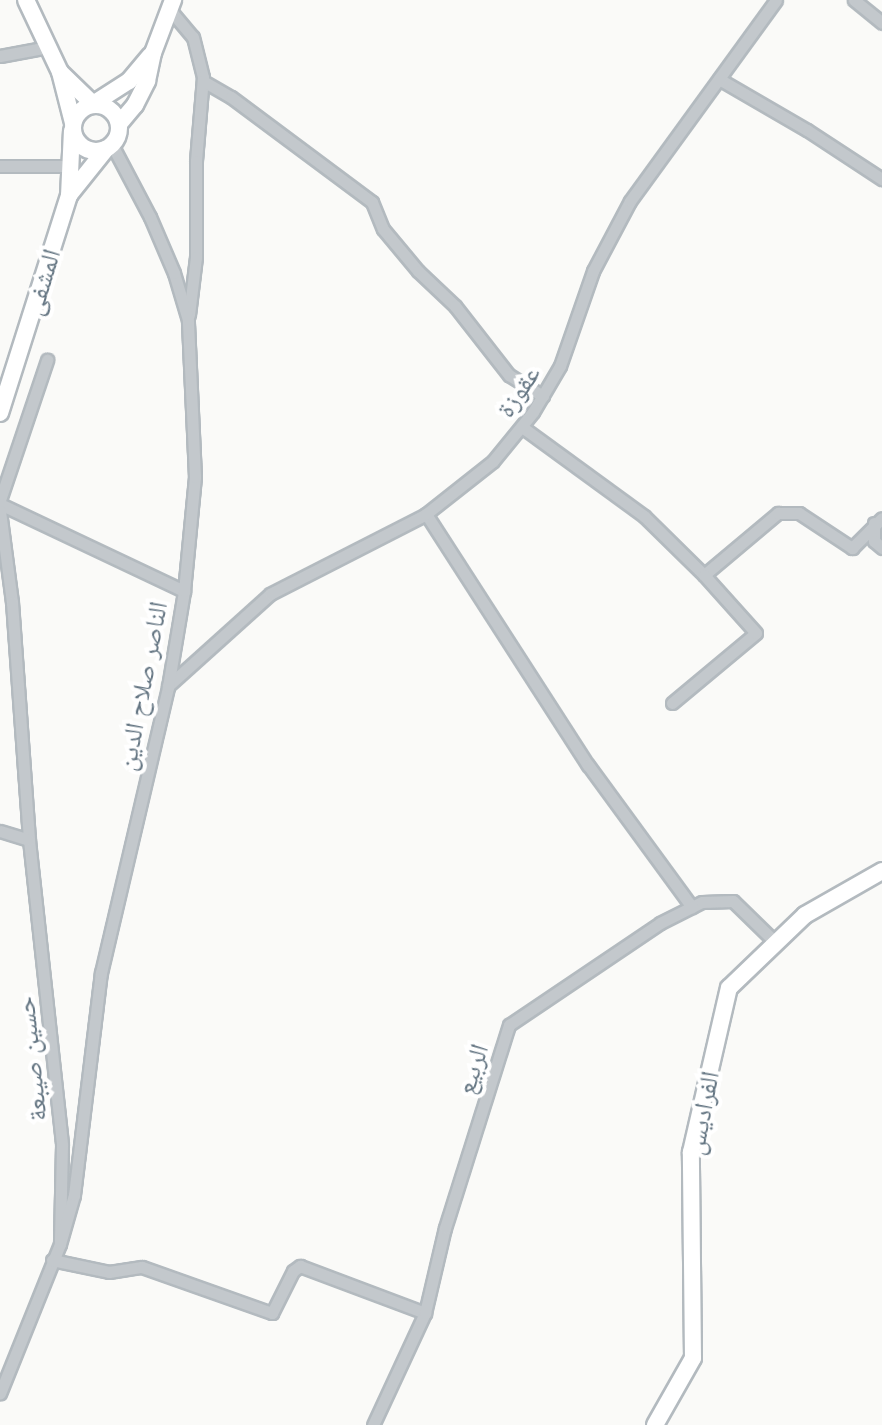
<!DOCTYPE html>
<html>
<head>
<meta charset="utf-8">
<style>
  body { margin:0 }
  #map { position:relative; width:882px; height:1425px; overflow:hidden; background:#fafaf8; font-family:"PT Sans","Noto Naskh Arabic",sans-serif }
  div>[style] { position:absolute }
  .roads { filter:drop-shadow(2px 0 #b3babf) drop-shadow(-2px 0 #b3babf) drop-shadow(0 2px #b3babf) drop-shadow(0 -2px #b3babf) }
  .street>* { height:11px; margin:-5.5px; padding:0 5.5px; transform-origin:5.5px; border-radius:5.5px; background:#c3c8cc }
  .secondary>* { height:16px; margin:-8px; padding:0 8px; transform-origin:8px; border-radius:8px; background:#fff }
  .secondary>.ring { margin:-8px; padding:0; box-sizing:content-box; background:none; border:16px solid #fff; border-radius:50% }
  span { translate:-50% -50%; white-space:nowrap; text-align:center; line-height:1.15; -webkit-text-stroke:8px #fff; paint-order:stroke }
  .street-label { font-size:26px; color:#657683 }
</style>
</head>
<body>
<div id="map">
  <div class="roads">
    <div class="street">
      <div style="left:854px;top:0;width:36px;rotate:39deg"></div>
      <div style="left:170px;top:10px;width:35px;rotate:50deg"></div>
      <div style="left:193px;top:37px;width:41px;rotate:76deg"></div>
      <div style="left:203px;top:77px;width:84px;rotate:94.8deg"></div>
      <div style="left:196px;top:161px;width:96px;rotate:90deg"></div>
      <div style="left:196px;top:257px;width:58px;rotate:96.9deg"></div>
      <div style="left:0;top:56px;width:49px;rotate:-10.6deg"></div>
      <div style="left:719px;top:79px;width:102px;rotate:30.1deg"></div>
      <div style="left:807px;top:130px;width:90px;rotate:33.2deg"></div>
      <div style="left:203px;top:81px;width:32px;rotate:30deg"></div>
      <div style="left:231px;top:97px;width:176px;rotate:36.7deg"></div>
      <div style="left:372px;top:202px;width:29px;rotate:68deg"></div>
      <div style="left:383px;top:229px;width:55px;rotate:50.2deg"></div>
      <div style="left:418px;top:271px;width:51px;rotate:43.4deg"></div>
      <div style="left:455px;top:306px;width:88px;rotate:52deg"></div>
      <div style="left:509px;top:375px;width:40px;rotate:32deg"></div>
      <div style="left:0;top:166px;width:70px"></div>
      <div style="left:522px;top:427px;width:151px;rotate:36.1deg"></div>
      <div style="left:644px;top:516px;width:84px;rotate:44.5deg"></div>
      <div style="left:704px;top:575px;width:97px;rotate:-40deg"></div>
      <div style="left:778px;top:513px;width:21px"></div>
      <div style="left:799px;top:513px;width:64px;rotate:33.4deg"></div>
      <div style="left:852px;top:548px;width:42px;rotate:-45deg"></div>
      <div style="left:0;top:500px;width:148px;rotate:-71.4deg"></div>
      <div style="left:0;top:504px;width:204px;rotate:25.3deg"></div>
      <div style="left:0;top:511px;width:92px;rotate:82.5deg"></div>
      <div style="left:12px;top:602px;width:239px;rotate:85.9deg"></div>
      <div style="left:29px;top:840px;width:307px;rotate:83.8deg"></div>
      <div style="left:62px;top:1145px;width:99px;rotate:91.2deg"></div>
      <div style="left:60px;top:1244px;width:161px;rotate:111.9deg"></div>
      <div style="left:426px;top:514px;width:299px;rotate:57.2deg"></div>
      <div style="left:588px;top:765px;width:176px;rotate:53.8deg"></div>
      <div style="left:874px;top:523px;width:18px;rotate:90deg"></div>
      <div style="left:874px;top:541px;width:11px;rotate:41deg"></div>
      <div style="left:168px;top:686px;width:137px;rotate:-42deg"></div>
      <div style="left:270px;top:594px;width:175px;rotate:-27.1deg"></div>
      <div style="left:426px;top:514px;width:85px;rotate:-38.3deg"></div>
      <div style="left:493px;top:461px;width:63px;rotate:-50.8deg"></div>
      <div style="left:533px;top:412px;width:53px;rotate:-59.6deg"></div>
      <div style="left:560px;top:366px;width:101px;rotate:-70.8deg"></div>
      <div style="left:593px;top:271px;width:79px;rotate:-62.1deg"></div>
      <div style="left:630px;top:201px;width:248px;rotate:-54deg"></div>
      <div style="left:672px;top:703px;width:109px;rotate:-39.8deg"></div>
      <div style="left:756px;top:633px;width:78px;rotate:-131.9deg"></div>
      <div style="left:0;top:831px;width:30px;rotate:17deg"></div>
      <div style="left:60px;top:1244px;width:51px;rotate:-74.1deg"></div>
      <div style="left:74px;top:1195px;width:224px;rotate:-83.1deg"></div>
      <div style="left:101px;top:973px;width:294px;rotate:-76.8deg"></div>
      <div style="left:168px;top:687px;width:97px;rotate:-80.5deg"></div>
      <div style="left:184px;top:591px;width:115px;rotate:-84.5deg"></div>
      <div style="left:195px;top:477px;width:157px;rotate:-92.6deg"></div>
      <div style="left:188px;top:320px;width:49px;rotate:-106.6deg"></div>
      <div style="left:174px;top:273px;width:61px;rotate:-113.2deg"></div>
      <div style="left:150px;top:217px;width:81px;rotate:-117.8deg"></div>
      <div style="left:52px;top:1260px;width:58px;rotate:11.9deg"></div>
      <div style="left:109px;top:1272px;width:33px;rotate:-9deg"></div>
      <div style="left:142px;top:1267px;width:138px;rotate:19.5deg"></div>
      <div style="left:272px;top:1313px;width:47px;rotate:-63.4deg"></div>
      <div style="left:293px;top:1271px;width:9px;rotate:-36deg"></div>
      <div style="left:300px;top:1266px;width:134px;rotate:20.6deg"></div>
      <div style="left:373px;top:1425px;width:123px;rotate:-65.1deg"></div>
      <div style="left:425px;top:1313px;width:87px;rotate:-76.8deg"></div>
      <div style="left:445px;top:1228px;width:213px;rotate:-72.5deg"></div>
      <div style="left:509px;top:1025px;width:182px;rotate:-34deg"></div>
      <div style="left:660px;top:923px;width:47px;rotate:-26.6deg"></div>
      <div style="left:702px;top:902px;width:31px;rotate:-2deg"></div>
      <div style="left:733px;top:901px;width:57px;rotate:44.3deg"></div>
    </div>
    <div class="secondary">
      <div style="left:26px;top:0;width:80px;rotate:64.7deg"></div>
      <div style="left:60px;top:72px;width:53px;rotate:75.7deg"></div>
      <div style="left:61px;top:73px;width:45px;rotate:44.1deg"></div>
      <div style="left:93px;top:104px;width:43px;rotate:-32.6deg"></div>
      <div style="left:129px;top:81px;width:33px;rotate:-50deg"></div>
      <div class="ring" style="left:73px;top:105px;width:30px;height:30px"></div>
      <div style="left:119px;top:124px;width:25px;rotate:-50deg"></div>
      <div style="left:135px;top:105px;width:27px;rotate:-63deg"></div>
      <div style="left:147px;top:81px;width:29px;rotate:-78deg"></div>
      <div style="left:153px;top:53px;width:57px;rotate:-69.3deg"></div>
      <div style="left:70px;top:194px;width:58px;rotate:-51.3deg"></div>
      <div style="left:0;top:413px;width:228px;rotate:-72.4deg"></div>
      <div style="left:69px;top:196px;width:65px;rotate:-87.4deg"></div>
      <div style="left:655px;top:1425px;width:77px;rotate:-60.4deg"></div>
      <div style="left:693px;top:1358px;width:206px;rotate:-90.6deg"></div>
      <div style="left:691px;top:1152px;width:168px;rotate:-77deg"></div>
      <div style="left:729px;top:988px;width:105px;rotate:-43.8deg"></div>
      <div style="left:805px;top:915px;width:89px;rotate:-29.7deg"></div>
    </div>
  </div>
  <div class="street-label">
    <span style="left:42px;top:282px;rotate:-73deg">المشفى</span>
    <span style="left:518px;top:391px;rotate:-56deg">عقوزة</span>
    <span style="left:142px;top:686px;rotate:-79deg">الناصر صلاح الدين</span>
    <span style="left:31px;top:1059px;rotate:-96deg">حسين صيبعة</span>
    <span style="left:472px;top:1069px;rotate:-72deg">الربيع</span>
    <span style="left:702px;top:1113px;rotate:-79deg">الفراديس</span>
  </div>
</div>
</body>
</html>
